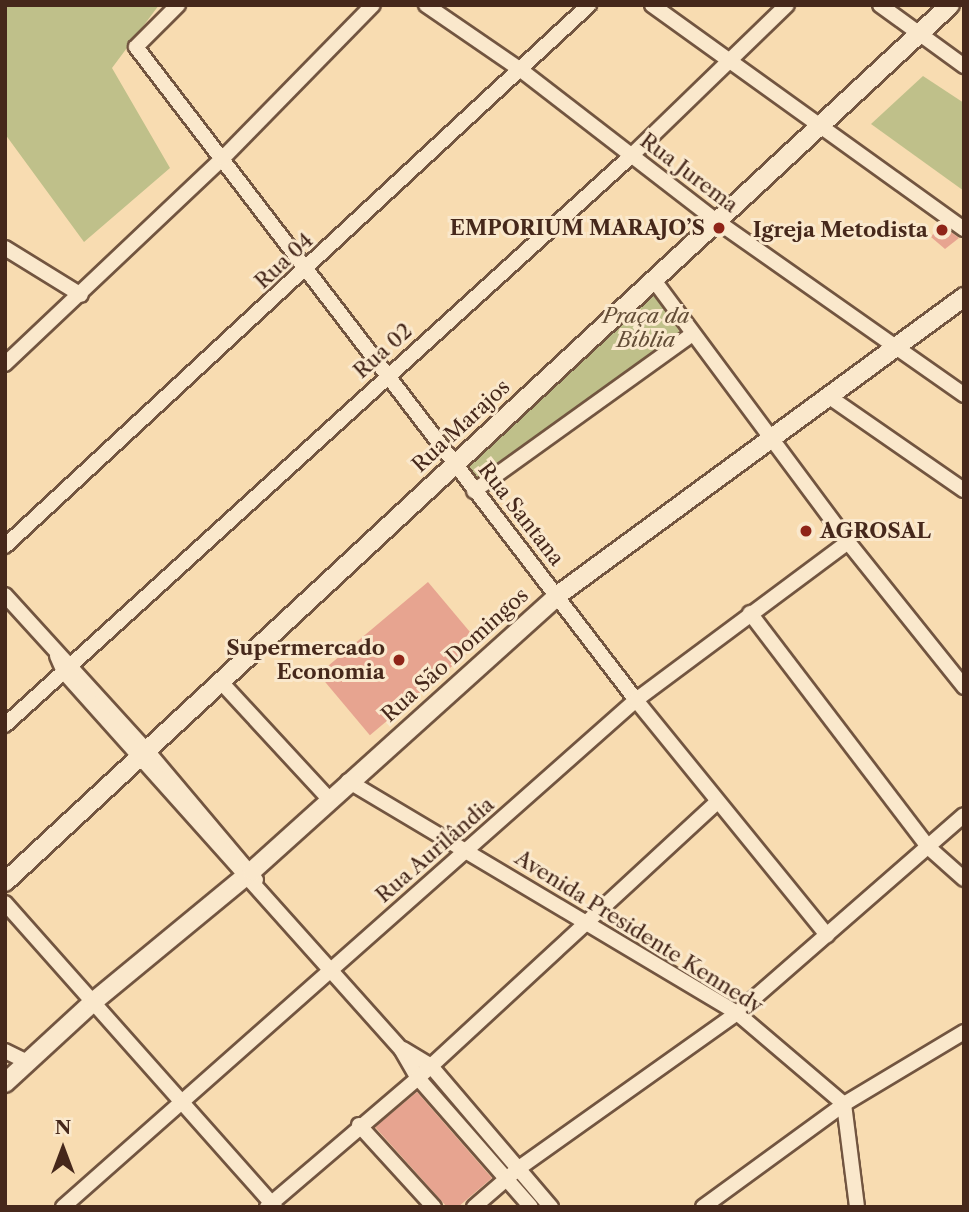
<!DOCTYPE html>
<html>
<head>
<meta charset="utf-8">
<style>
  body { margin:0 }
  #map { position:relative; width:969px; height:1212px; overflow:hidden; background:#f8dcb1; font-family:"Libre Caslon Text",serif }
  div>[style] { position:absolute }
  .green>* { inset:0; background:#bfc08a }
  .building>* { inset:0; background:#e7a490; transform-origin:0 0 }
  .roads { filter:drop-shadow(2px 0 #725540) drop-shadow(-2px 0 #725540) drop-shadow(0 2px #725540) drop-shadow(0 -2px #725540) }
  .minor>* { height:14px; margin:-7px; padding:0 7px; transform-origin:7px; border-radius:7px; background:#fae8cc }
  .tertiary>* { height:18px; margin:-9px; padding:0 9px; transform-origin:9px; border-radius:9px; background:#fae8cc }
  .dots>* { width:19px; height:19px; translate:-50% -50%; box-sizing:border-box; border:4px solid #fae8cc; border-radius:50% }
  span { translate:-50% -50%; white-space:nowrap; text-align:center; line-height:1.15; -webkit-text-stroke:6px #fae8cc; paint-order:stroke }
  .street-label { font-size:21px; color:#46281b }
  .poi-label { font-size:21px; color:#46281b; font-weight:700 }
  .right { translate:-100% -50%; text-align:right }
  .left { translate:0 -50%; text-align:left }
  .park-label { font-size:21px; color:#644e37; font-style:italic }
  .frame { position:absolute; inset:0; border:7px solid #46281b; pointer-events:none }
  .north { position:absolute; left:28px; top:1114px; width:70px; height:70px; -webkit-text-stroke:5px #fae8cc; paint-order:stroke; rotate:0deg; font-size:19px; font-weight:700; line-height:28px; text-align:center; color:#46281b }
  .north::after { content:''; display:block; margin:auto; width:24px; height:32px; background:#46281b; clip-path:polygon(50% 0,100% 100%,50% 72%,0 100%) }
</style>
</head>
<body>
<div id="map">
  <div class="green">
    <div style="clip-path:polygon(5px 5px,159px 5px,112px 68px,170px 168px,84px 242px,5px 134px)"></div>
    <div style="clip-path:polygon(923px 76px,964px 103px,964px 191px,871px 124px)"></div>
    <div style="clip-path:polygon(651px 288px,681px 334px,477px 480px,465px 462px)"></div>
  </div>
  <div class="building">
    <div style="clip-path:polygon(940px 224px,959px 238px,945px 249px,931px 237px)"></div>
    <div style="left:428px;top:582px;width:80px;height:143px;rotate:50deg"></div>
    <div style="clip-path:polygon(417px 1092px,492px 1178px,458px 1207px,447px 1207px,375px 1127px)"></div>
  </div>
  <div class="roads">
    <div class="minor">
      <div style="left:178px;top:5px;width:59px;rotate:135deg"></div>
      <div style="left:136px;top:47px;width:822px;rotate:52.56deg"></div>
      <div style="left:636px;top:700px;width:303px;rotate:50.9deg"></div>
      <div style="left:426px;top:5px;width:115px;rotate:34.4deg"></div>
      <div style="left:521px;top:70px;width:249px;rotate:37.7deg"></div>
      <div style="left:718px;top:222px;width:301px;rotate:35.1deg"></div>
      <div style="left:652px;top:5px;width:384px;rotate:35.7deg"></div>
      <div style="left:880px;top:5px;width:104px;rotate:36deg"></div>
      <div style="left:5px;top:248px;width:89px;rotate:31.7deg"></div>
      <div style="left:653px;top:279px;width:327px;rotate:53.4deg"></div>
      <div style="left:848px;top:542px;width:186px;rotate:51.3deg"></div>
      <div style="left:5px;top:364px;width:300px;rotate:-43.4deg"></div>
      <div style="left:223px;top:158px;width:214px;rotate:-45.6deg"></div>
      <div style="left:828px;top:396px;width:165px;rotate:34.7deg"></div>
      <div style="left:474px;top:491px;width:267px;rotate:-35.7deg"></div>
      <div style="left:5px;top:546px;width:796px;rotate:-42.81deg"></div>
      <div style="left:5px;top:595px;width:214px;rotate:47.7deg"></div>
      <div style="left:149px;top:753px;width:166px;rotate:49.9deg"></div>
      <div style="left:750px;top:613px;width:294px;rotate:52.7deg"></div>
      <div style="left:928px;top:847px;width:48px;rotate:41.6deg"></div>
      <div style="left:57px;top:656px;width:17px;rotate:66deg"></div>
      <div style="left:64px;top:672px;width:506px;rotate:48.21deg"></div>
      <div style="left:401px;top:1049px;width:34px;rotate:60deg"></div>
      <div style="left:418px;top:1078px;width:171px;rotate:48.8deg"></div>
      <div style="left:221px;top:682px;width:158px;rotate:47.3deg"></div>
      <div style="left:5px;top:725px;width:846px;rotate:-42.27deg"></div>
      <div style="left:631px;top:156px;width:217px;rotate:-44.1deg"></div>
      <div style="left:348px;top:781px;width:453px;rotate:30.8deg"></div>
      <div style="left:737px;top:1013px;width:140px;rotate:40.4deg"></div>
      <div style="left:844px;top:1104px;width:104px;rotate:82.8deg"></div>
      <div style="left:5px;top:903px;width:407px;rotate:48.4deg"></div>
      <div style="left:403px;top:1049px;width:31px;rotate:31deg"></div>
      <div style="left:430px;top:1065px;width:187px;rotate:49.6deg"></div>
      <div style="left:5px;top:1051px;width:25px;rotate:26deg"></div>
      <div style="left:359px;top:1125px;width:111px;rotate:47.6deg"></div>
      <div style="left:63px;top:1207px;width:765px;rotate:-41.5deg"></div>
      <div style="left:636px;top:700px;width:264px;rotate:-36.7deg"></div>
      <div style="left:267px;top:1207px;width:199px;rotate:-40.5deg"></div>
      <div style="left:418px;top:1078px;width:407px;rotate:-42.7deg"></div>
      <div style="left:474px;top:1207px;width:60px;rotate:-40.9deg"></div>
      <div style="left:519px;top:1168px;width:267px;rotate:-35.4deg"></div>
      <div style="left:737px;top:1013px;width:301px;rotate:-41.1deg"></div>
      <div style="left:703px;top:1207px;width:175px;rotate:-36.1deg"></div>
      <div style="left:844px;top:1104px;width:140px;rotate:-31deg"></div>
    </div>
    <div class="tertiary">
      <div style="left:5px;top:882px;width:1289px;rotate:-42.86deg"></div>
      <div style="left:5px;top:1083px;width:120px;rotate:-42.6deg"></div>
      <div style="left:93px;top:1002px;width:206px;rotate:-39.5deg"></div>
      <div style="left:252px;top:871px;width:412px;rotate:-42deg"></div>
      <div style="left:558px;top:595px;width:504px;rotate:-36.28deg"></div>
    </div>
  </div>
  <div class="dots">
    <div style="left:719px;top:228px;background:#8f2418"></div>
    <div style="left:942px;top:230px;background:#8f2418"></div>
    <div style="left:806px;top:531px;background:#8f2418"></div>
    <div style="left:399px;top:660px;background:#8f2418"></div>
  </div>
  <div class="street-label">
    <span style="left:689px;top:173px;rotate:37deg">Rua Jurema</span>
    <span style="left:284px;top:261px;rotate:-43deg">Rua 04</span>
    <span style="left:383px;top:351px;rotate:-42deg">Rua 02</span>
    <span style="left:461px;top:426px;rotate:-43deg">Rua Marajos</span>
    <span style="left:521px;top:514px;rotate:52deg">Rua Santana</span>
    <span style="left:455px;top:655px;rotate:-42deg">Rua São Domingos</span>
    <span style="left:435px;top:850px;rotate:-41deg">Rua Aurilândia</span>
    <span style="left:639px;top:932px;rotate:32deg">Avenida Presidente Kennedy</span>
  </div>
  <div class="poi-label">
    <span class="right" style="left:705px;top:228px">EMPORIUM MARAJO’S</span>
    <span class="right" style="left:928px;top:230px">Igreja Metodista</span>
    <span class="left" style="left:820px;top:531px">AGROSAL</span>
    <span class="right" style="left:385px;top:660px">Supermercado<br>Economia</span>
  </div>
  <div class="park-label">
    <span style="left:646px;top:328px">Praça da<br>Bíblia</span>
  </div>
  <div class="frame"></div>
  <div class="north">N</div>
</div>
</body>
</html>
